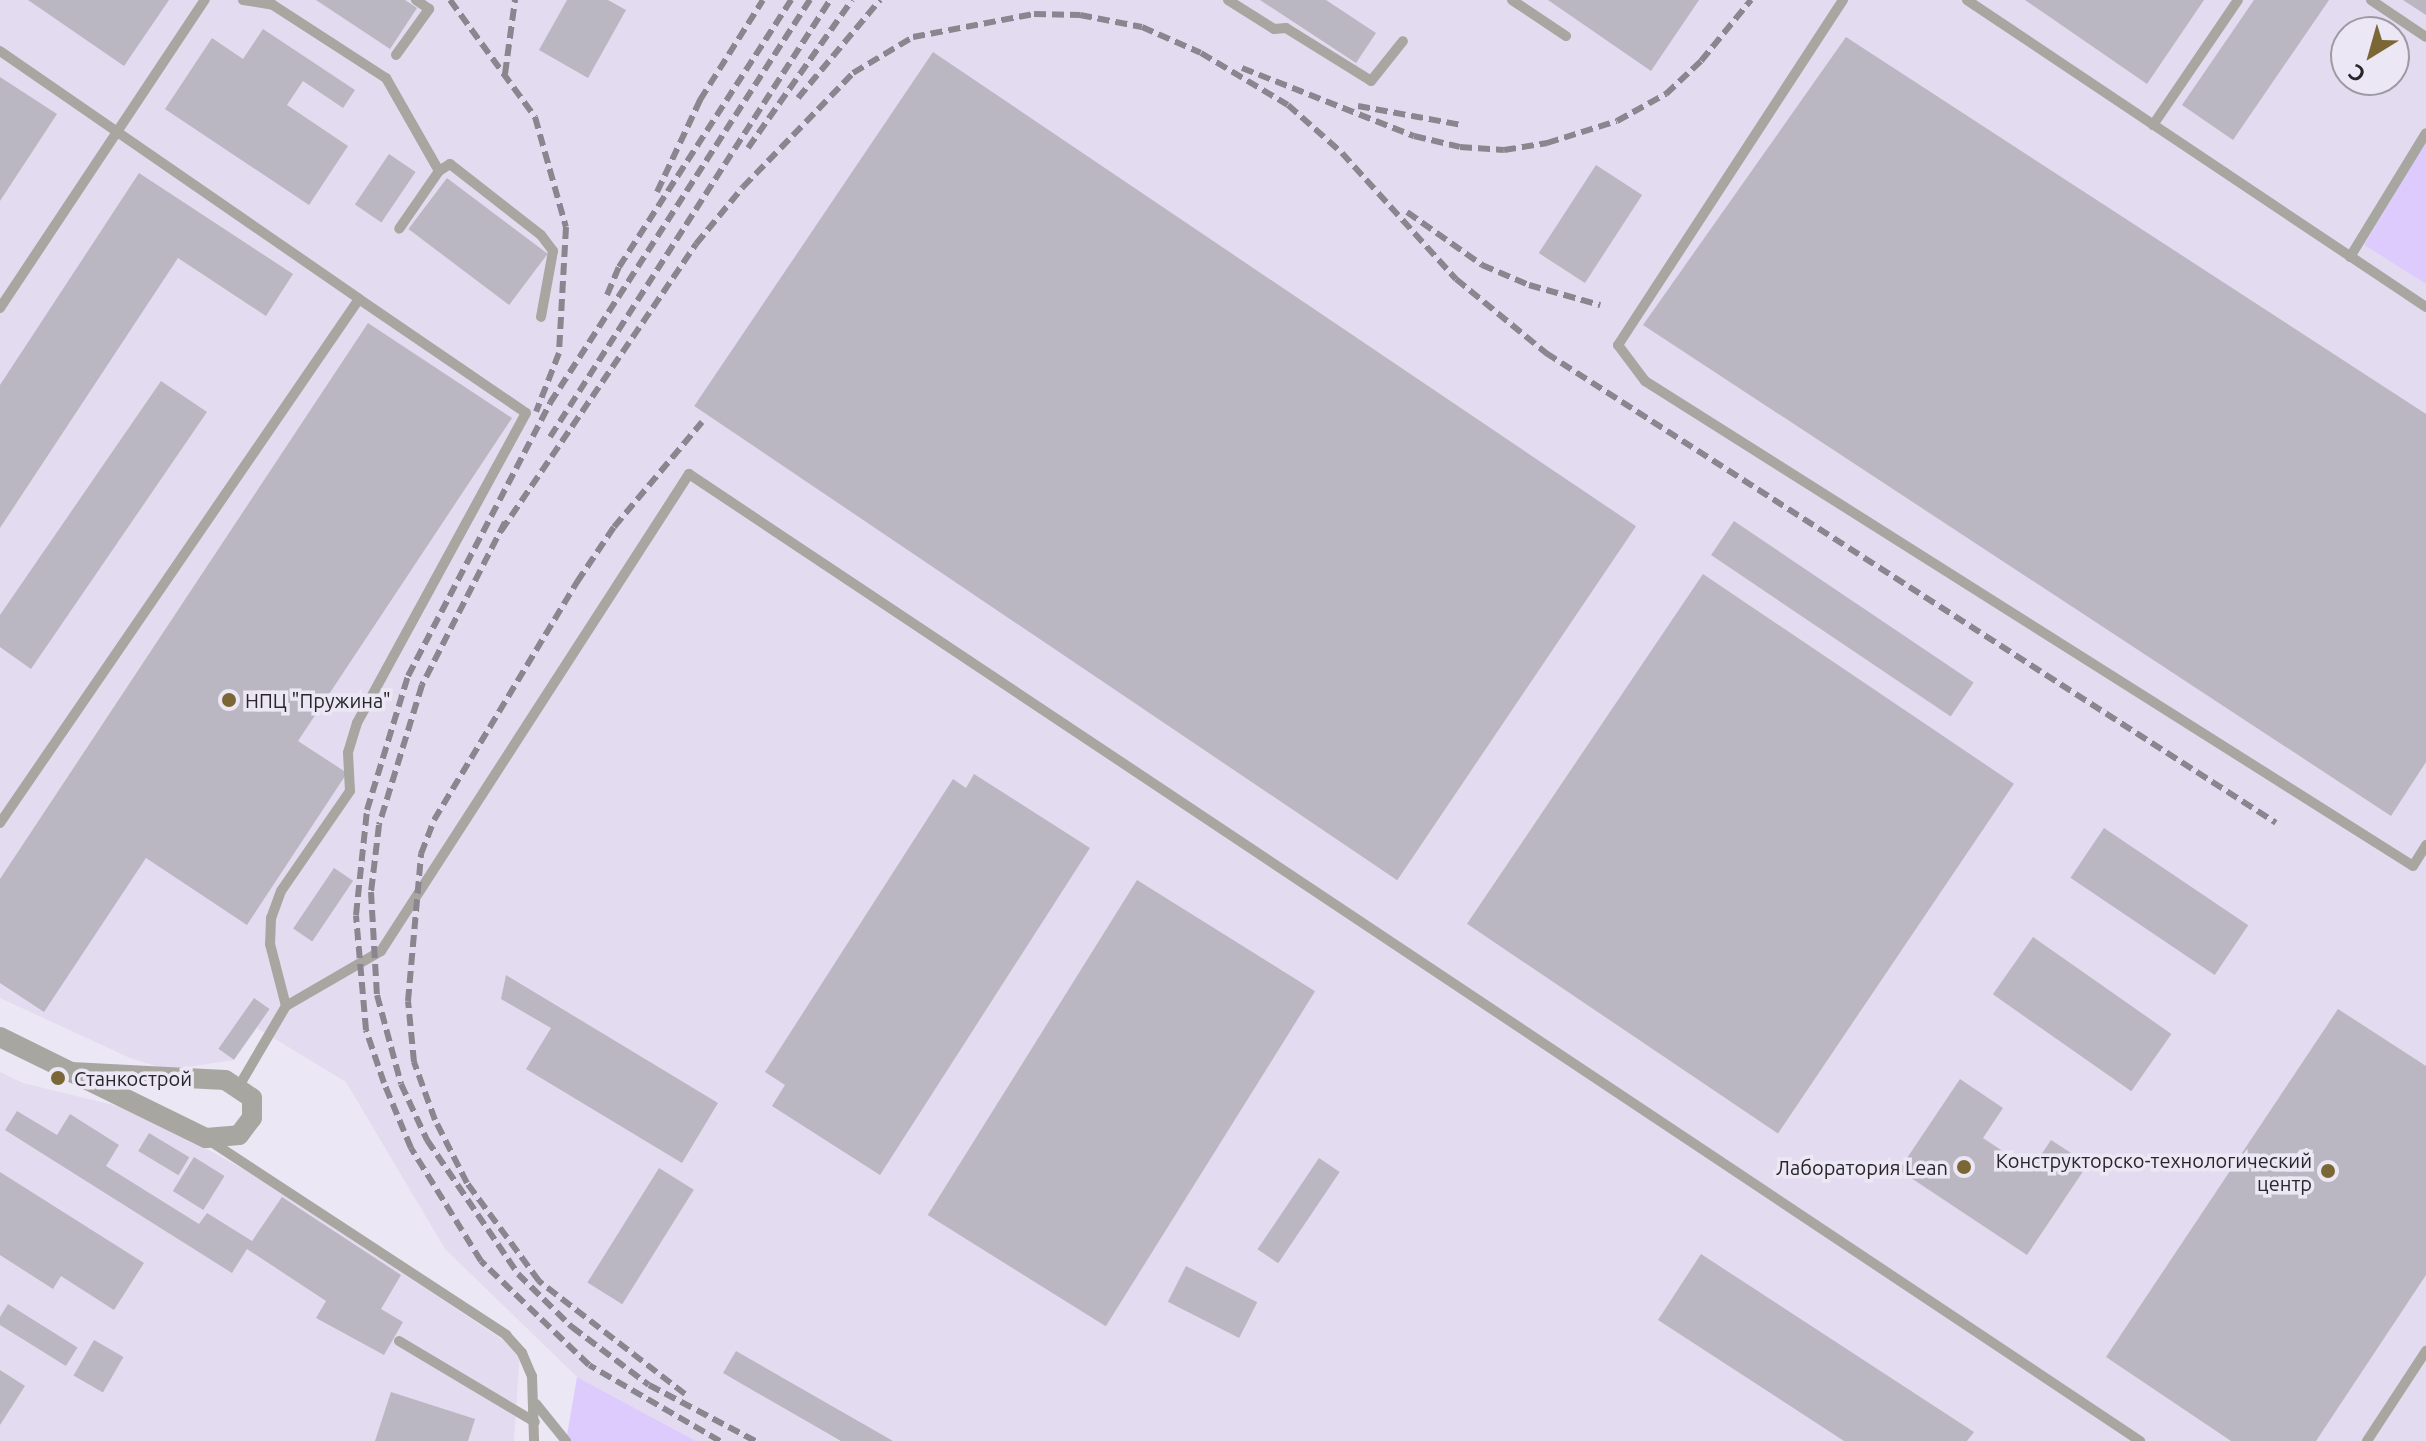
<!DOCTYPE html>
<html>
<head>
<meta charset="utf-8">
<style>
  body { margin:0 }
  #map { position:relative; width:2426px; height:1441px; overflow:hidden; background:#ece7f4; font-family:Ubuntu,sans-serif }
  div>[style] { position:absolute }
  .built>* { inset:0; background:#e3dcf0 }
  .green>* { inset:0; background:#decbfd }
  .building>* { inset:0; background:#bab6c2; transform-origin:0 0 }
  .lane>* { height:10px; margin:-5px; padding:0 5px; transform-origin:5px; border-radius:5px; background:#a8a6a0 }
  .street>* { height:20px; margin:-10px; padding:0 10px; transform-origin:10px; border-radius:10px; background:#a8a6a0 }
  .rail>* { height:6px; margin-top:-3px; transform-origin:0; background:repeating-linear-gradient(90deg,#8a868f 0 12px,transparent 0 18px) }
  .dots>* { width:22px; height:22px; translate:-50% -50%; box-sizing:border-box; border:4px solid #ece7f4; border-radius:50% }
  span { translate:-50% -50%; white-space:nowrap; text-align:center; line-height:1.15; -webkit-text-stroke:7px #ece7f4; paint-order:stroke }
  .poi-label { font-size:20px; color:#28262b }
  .left { translate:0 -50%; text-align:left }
  .right { translate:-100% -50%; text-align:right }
  .north { position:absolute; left:2330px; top:16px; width:80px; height:80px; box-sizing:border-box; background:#ece7f4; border:2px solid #9e9aa4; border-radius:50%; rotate:217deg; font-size:22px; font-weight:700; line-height:32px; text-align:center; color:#28262b }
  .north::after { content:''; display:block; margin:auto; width:28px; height:36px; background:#7b6736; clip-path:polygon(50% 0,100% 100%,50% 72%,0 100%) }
</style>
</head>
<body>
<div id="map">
  <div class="built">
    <div style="clip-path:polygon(evenodd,0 0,2426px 0,2426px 141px,2364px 245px,2426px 284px,2426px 1441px,696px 1441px,577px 1377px,445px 1249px,346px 1082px,257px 1028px,234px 1060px,168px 1070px,130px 1058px,0 998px,0 0,2346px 32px,2394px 32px,2394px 80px,2346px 80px,2346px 32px)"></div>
    <div style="clip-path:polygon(0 1072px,23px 1083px,138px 1111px,254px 1175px,520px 1351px,514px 1441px,0 1441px)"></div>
  </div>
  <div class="green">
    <div style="clip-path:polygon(2426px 141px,2426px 284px,2364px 245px)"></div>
    <div style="clip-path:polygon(577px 1377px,696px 1441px,566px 1441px)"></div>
  </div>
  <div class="building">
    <div style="clip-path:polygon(28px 0,169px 0,124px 66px)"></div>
    <div style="clip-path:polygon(316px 0,405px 0,417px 8px,390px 49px)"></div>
    <div style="clip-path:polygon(567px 0,608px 0,626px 10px,588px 78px,539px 50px)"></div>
    <div style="clip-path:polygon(1260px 0,1326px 0,1376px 33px,1356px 63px)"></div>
    <div style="clip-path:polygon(1548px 0,1699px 0,1651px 71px)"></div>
    <div style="clip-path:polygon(2025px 0,2204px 0,2147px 84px)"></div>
    <div style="clip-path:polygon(2254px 0,2329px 0,2233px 140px,2182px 105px)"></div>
    <div style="clip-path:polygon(2403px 0,2426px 0,2426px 15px)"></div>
    <div style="clip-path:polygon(263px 29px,355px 90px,343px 108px,303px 81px,287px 105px,348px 146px,309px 205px,165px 109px,212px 38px,243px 59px)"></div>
    <div style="clip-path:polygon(1846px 37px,2426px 414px,2426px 762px,2391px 816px,1643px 325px)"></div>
    <div style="left:933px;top:52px;width:848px;height:427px;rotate:34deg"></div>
    <div style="clip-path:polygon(0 77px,57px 114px,0 201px)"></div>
    <div style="left:389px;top:154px;width:32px;height:61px;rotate:34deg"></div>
    <div style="left:1596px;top:165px;width:55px;height:105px;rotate:33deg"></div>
    <div style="clip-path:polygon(139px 173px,293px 274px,266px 316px,178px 258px,0 528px,0 385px)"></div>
    <div style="left:447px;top:178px;width:126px;height:64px;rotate:37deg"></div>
    <div style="clip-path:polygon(368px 323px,512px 418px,298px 741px,347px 773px,247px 925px,146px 858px,44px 1012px,0 983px,0 879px)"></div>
    <div style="clip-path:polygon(161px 381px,207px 412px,31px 669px,0 647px,0 615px)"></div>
    <div style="left:1734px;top:521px;width:289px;height:41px;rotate:34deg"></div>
    <div style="left:1703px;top:574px;width:375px;height:422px;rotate:34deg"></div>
    <div style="clip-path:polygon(974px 774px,1090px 848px,880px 1175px,772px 1106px,785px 1085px,765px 1072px,953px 779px,966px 788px)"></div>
    <div style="left:2104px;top:828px;width:174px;height:60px;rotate:34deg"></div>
    <div style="left:334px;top:868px;width:23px;height:73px;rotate:34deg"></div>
    <div style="left:1137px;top:880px;width:210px;height:395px;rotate:32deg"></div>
    <div style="left:2033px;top:937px;width:169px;height:70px;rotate:35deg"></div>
    <div style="clip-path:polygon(506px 975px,718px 1103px,682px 1163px,526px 1069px,551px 1028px,501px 999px)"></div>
    <div style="left:254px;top:998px;width:19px;height:62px;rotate:35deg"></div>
    <div style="clip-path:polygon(2338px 1009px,2426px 1066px,2426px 1275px,2316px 1441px,2231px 1441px,2106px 1357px)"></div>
    <div style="clip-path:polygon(1960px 1079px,2003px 1108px,1983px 1138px,2031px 1170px,2051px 1140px,2088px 1164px,2027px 1255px,1899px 1170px)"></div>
    <div style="clip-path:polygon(17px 1111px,57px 1135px,70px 1114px,119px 1145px,106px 1166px,199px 1224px,207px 1213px,252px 1241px,282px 1197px,401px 1275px,381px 1309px,403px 1322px,384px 1355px,316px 1318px,326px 1301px,247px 1249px,232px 1273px,5px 1130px)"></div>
    <div style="left:149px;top:1133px;width:47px;height:21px;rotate:31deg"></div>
    <div style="left:194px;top:1157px;width:36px;height:40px;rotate:32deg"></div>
    <div style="left:1319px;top:1158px;width:25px;height:110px;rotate:34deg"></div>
    <div style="left:659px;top:1168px;width:41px;height:135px;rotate:32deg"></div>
    <div style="clip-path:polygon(0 1172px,144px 1263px,114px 1310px,61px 1276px,53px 1289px,0 1255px)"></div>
    <div style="clip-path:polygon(1701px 1254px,1974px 1432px,1967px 1441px,1844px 1441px,1658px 1320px)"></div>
    <div style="left:1186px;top:1266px;width:80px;height:40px;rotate:27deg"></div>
    <div style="left:8px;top:1304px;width:82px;height:22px;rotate:32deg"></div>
    <div style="left:94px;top:1340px;width:34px;height:41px;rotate:30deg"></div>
    <div style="clip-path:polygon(736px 1351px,893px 1441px,841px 1441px,723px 1373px)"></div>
    <div style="clip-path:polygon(0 1370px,25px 1386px,0 1425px)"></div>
    <div style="clip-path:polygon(391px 1392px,475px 1419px,468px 1441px,375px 1441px)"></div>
  </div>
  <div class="lane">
    <div style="left:243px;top:0;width:30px;rotate:9deg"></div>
    <div style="left:273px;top:5px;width:135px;rotate:32.9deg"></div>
    <div style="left:386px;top:78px;width:107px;rotate:60.3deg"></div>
    <div style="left:439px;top:171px;width:70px;rotate:124.6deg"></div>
    <div style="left:1228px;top:0;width:54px;rotate:32.2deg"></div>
    <div style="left:1274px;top:29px;width:12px;rotate:-5deg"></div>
    <div style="left:1286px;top:28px;width:100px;rotate:31.9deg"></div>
    <div style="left:1371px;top:81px;width:51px;rotate:-51.3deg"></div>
    <div style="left:1512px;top:0;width:65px;rotate:33.7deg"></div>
    <div style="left:1843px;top:0;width:412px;rotate:123.1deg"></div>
    <div style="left:1618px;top:345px;width:45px;rotate:53.1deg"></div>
    <div style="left:1645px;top:381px;width:908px;rotate:32.27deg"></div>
    <div style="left:2413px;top:866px;width:25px;rotate:-58deg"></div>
    <div style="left:1967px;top:0;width:552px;rotate:33.78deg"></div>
    <div style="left:2371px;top:0;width:66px;rotate:33.9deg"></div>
    <div style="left:0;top:51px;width:436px;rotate:34.6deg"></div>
    <div style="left:396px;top:55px;width:57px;rotate:-54.3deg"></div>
    <div style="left:429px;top:9px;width:16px;rotate:-145deg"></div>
    <div style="left:2153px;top:125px;width:151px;rotate:-55.8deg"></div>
    <div style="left:439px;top:171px;width:13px;rotate:-32deg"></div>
    <div style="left:450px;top:164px;width:115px;rotate:38deg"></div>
    <div style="left:541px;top:235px;width:20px;rotate:53deg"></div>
    <div style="left:553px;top:251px;width:67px;rotate:100.3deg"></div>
    <div style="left:2350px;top:257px;width:145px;rotate:-58.5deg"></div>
    <div style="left:0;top:308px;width:370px;rotate:-56.4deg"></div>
    <div style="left:0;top:823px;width:635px;rotate:-55.58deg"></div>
    <div style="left:359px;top:299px;width:202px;rotate:34.3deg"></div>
    <div style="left:526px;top:413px;width:353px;rotate:118.6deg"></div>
    <div style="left:357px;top:723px;width:31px;rotate:107deg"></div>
    <div style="left:348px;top:753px;width:38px;rotate:87deg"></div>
    <div style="left:350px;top:791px;width:121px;rotate:124.6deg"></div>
    <div style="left:281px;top:891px;width:29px;rotate:110deg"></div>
    <div style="left:271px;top:918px;width:26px;rotate:92deg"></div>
    <div style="left:270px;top:944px;width:64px;rotate:75.5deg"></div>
    <div style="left:239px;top:1086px;width:93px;rotate:-59.6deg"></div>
    <div style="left:286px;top:1006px;width:110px;rotate:-30.1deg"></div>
    <div style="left:381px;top:951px;width:568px;rotate:-57.15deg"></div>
    <div style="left:689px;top:474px;width:1744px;rotate:33.68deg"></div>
    <div style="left:207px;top:1139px;width:358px;rotate:33.2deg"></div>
    <div style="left:506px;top:1335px;width:24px;rotate:48deg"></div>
    <div style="left:522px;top:1353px;width:25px;rotate:67deg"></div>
    <div style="left:532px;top:1376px;width:65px;rotate:88.2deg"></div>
    <div style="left:399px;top:1341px;width:158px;rotate:30.8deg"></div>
    <div style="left:536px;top:1404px;width:48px;rotate:51deg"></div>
    <div style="left:2367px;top:1441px;width:108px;rotate:-56.8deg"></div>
  </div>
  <div class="street">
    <div style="left:0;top:1037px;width:79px;rotate:26.2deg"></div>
    <div style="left:71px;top:1072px;width:150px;rotate:26.1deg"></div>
    <div style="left:206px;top:1138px;width:33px;rotate:-5deg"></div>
    <div style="left:239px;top:1135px;width:21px;rotate:-53deg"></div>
    <div style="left:252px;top:1118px;width:20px;rotate:-90deg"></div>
    <div style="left:252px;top:1098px;width:32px;rotate:-146deg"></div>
    <div style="left:225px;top:1080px;width:154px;rotate:-177deg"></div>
  </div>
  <div class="rail">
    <div style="left:450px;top:0;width:145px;rotate:54deg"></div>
    <div style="left:535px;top:117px;width:114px;rotate:74.3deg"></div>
    <div style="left:566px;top:227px;width:126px;rotate:93.2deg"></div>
    <div style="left:559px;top:353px;width:63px;rotate:111.3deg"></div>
    <div style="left:1242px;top:68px;width:185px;rotate:21.6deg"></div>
    <div style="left:1414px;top:136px;width:47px;rotate:13.4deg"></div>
    <div style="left:1460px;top:147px;width:44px;rotate:3.9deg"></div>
    <div style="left:1504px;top:150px;width:44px;rotate:-9.2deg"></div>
    <div style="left:1547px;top:143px;width:73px;rotate:-17.4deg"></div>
    <div style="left:1617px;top:121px;width:56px;rotate:-28.9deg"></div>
    <div style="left:1666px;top:94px;width:48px;rotate:-43.3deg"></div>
    <div style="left:1701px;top:61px;width:79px;rotate:-50.7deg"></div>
    <div style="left:505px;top:74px;width:75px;rotate:-82.3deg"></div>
    <div style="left:798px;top:98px;width:128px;rotate:-50.1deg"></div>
    <div style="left:1358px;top:106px;width:106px;rotate:10.4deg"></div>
    <div style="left:748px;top:148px;width:181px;rotate:-54.9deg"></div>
    <div style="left:657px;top:192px;width:102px;rotate:-64.9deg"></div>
    <div style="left:700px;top:100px;width:118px;rotate:-57.8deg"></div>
    <div style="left:1407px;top:212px;width:92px;rotate:35.2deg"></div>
    <div style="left:1482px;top:265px;width:51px;rotate:23.1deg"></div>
    <div style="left:1529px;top:285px;width:74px;rotate:15.7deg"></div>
    <div style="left:607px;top:295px;width:30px;rotate:-67deg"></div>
    <div style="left:619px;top:267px;width:318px;rotate:-57.2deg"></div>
    <div style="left:550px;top:437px;width:519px;rotate:-57.35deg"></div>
    <div style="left:505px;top:522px;width:183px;rotate:117deg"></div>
    <div style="left:422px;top:685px;width:146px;rotate:107.1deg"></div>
    <div style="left:379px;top:825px;width:67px;rotate:96.8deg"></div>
    <div style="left:371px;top:892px;width:103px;rotate:86.7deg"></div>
    <div style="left:377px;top:995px;width:92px;rotate:74.9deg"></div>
    <div style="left:401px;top:1084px;width:62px;rotate:65.1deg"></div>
    <div style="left:427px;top:1140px;width:162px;rotate:55.8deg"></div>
    <div style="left:518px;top:1274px;width:76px;rotate:44.5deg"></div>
    <div style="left:572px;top:1327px;width:96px;rotate:37deg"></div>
    <div style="left:649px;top:1385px;width:120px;rotate:27.8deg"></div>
    <div style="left:501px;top:531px;width:347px;rotate:-55.8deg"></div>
    <div style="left:696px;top:244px;width:74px;rotate:-50.5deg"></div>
    <div style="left:743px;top:187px;width:158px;rotate:-46deg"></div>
    <div style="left:853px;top:73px;width:70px;rotate:-31deg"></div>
    <div style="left:913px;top:37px;width:123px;rotate:-10.8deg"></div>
    <div style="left:1034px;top:14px;width:46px;rotate:1.2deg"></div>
    <div style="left:1080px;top:15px;width:63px;rotate:11deg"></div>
    <div style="left:1142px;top:27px;width:64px;rotate:23.8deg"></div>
    <div style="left:1201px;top:53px;width:101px;rotate:30.9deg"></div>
    <div style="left:1288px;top:105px;width:72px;rotate:41.6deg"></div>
    <div style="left:1342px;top:153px;width:170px;rotate:47.9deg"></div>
    <div style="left:1456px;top:279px;width:117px;rotate:39.4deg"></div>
    <div style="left:1546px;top:353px;width:868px;rotate:32.77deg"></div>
    <div style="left:685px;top:1394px;width:185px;rotate:-142.3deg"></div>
    <div style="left:539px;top:1281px;width:122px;rotate:-126.3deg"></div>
    <div style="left:467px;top:1183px;width:71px;rotate:-116.9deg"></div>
    <div style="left:435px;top:1120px;width:62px;rotate:-109.9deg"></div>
    <div style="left:414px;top:1062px;width:61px;rotate:-95.6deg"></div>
    <div style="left:408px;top:1001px;width:148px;rotate:-84.9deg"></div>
    <div style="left:421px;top:854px;width:36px;rotate:-69deg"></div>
    <div style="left:434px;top:820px;width:278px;rotate:-59deg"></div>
    <div style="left:577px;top:582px;width:66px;rotate:-56.1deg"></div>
    <div style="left:614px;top:527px;width:137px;rotate:-50deg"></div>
    <div style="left:720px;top:1441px;width:151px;rotate:-149.9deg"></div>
    <div style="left:589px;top:1365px;width:150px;rotate:-136.1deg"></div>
    <div style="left:481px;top:1261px;width:133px;rotate:-121.8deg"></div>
    <div style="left:411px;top:1148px;width:70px;rotate:-112.6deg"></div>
    <div style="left:384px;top:1083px;width:56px;rotate:-108.8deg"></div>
    <div style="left:366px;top:1030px;width:115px;rotate:-95deg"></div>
    <div style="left:356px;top:915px;width:106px;rotate:-84deg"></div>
    <div style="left:367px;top:810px;width:140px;rotate:-73deg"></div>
    <div style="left:408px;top:676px;width:308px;rotate:-62.5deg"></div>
    <div style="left:550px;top:403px;width:480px;rotate:-57.2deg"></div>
  </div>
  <div class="dots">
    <div style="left:229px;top:700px;background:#7b6736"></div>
    <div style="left:58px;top:1078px;background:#7b6736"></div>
    <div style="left:1964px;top:1167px;background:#7b6736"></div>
    <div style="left:2328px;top:1171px;background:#7b6736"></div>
  </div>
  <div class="poi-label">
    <span class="left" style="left:245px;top:700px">НПЦ "Пружина"</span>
    <span class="left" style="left:74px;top:1078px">Станкострой</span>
    <span class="right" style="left:2312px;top:1172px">Конструкторско-технологический<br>центр</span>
    <span class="right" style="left:1948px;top:1167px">Лаборатория Lean</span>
  </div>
  <div class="north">С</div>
</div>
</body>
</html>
